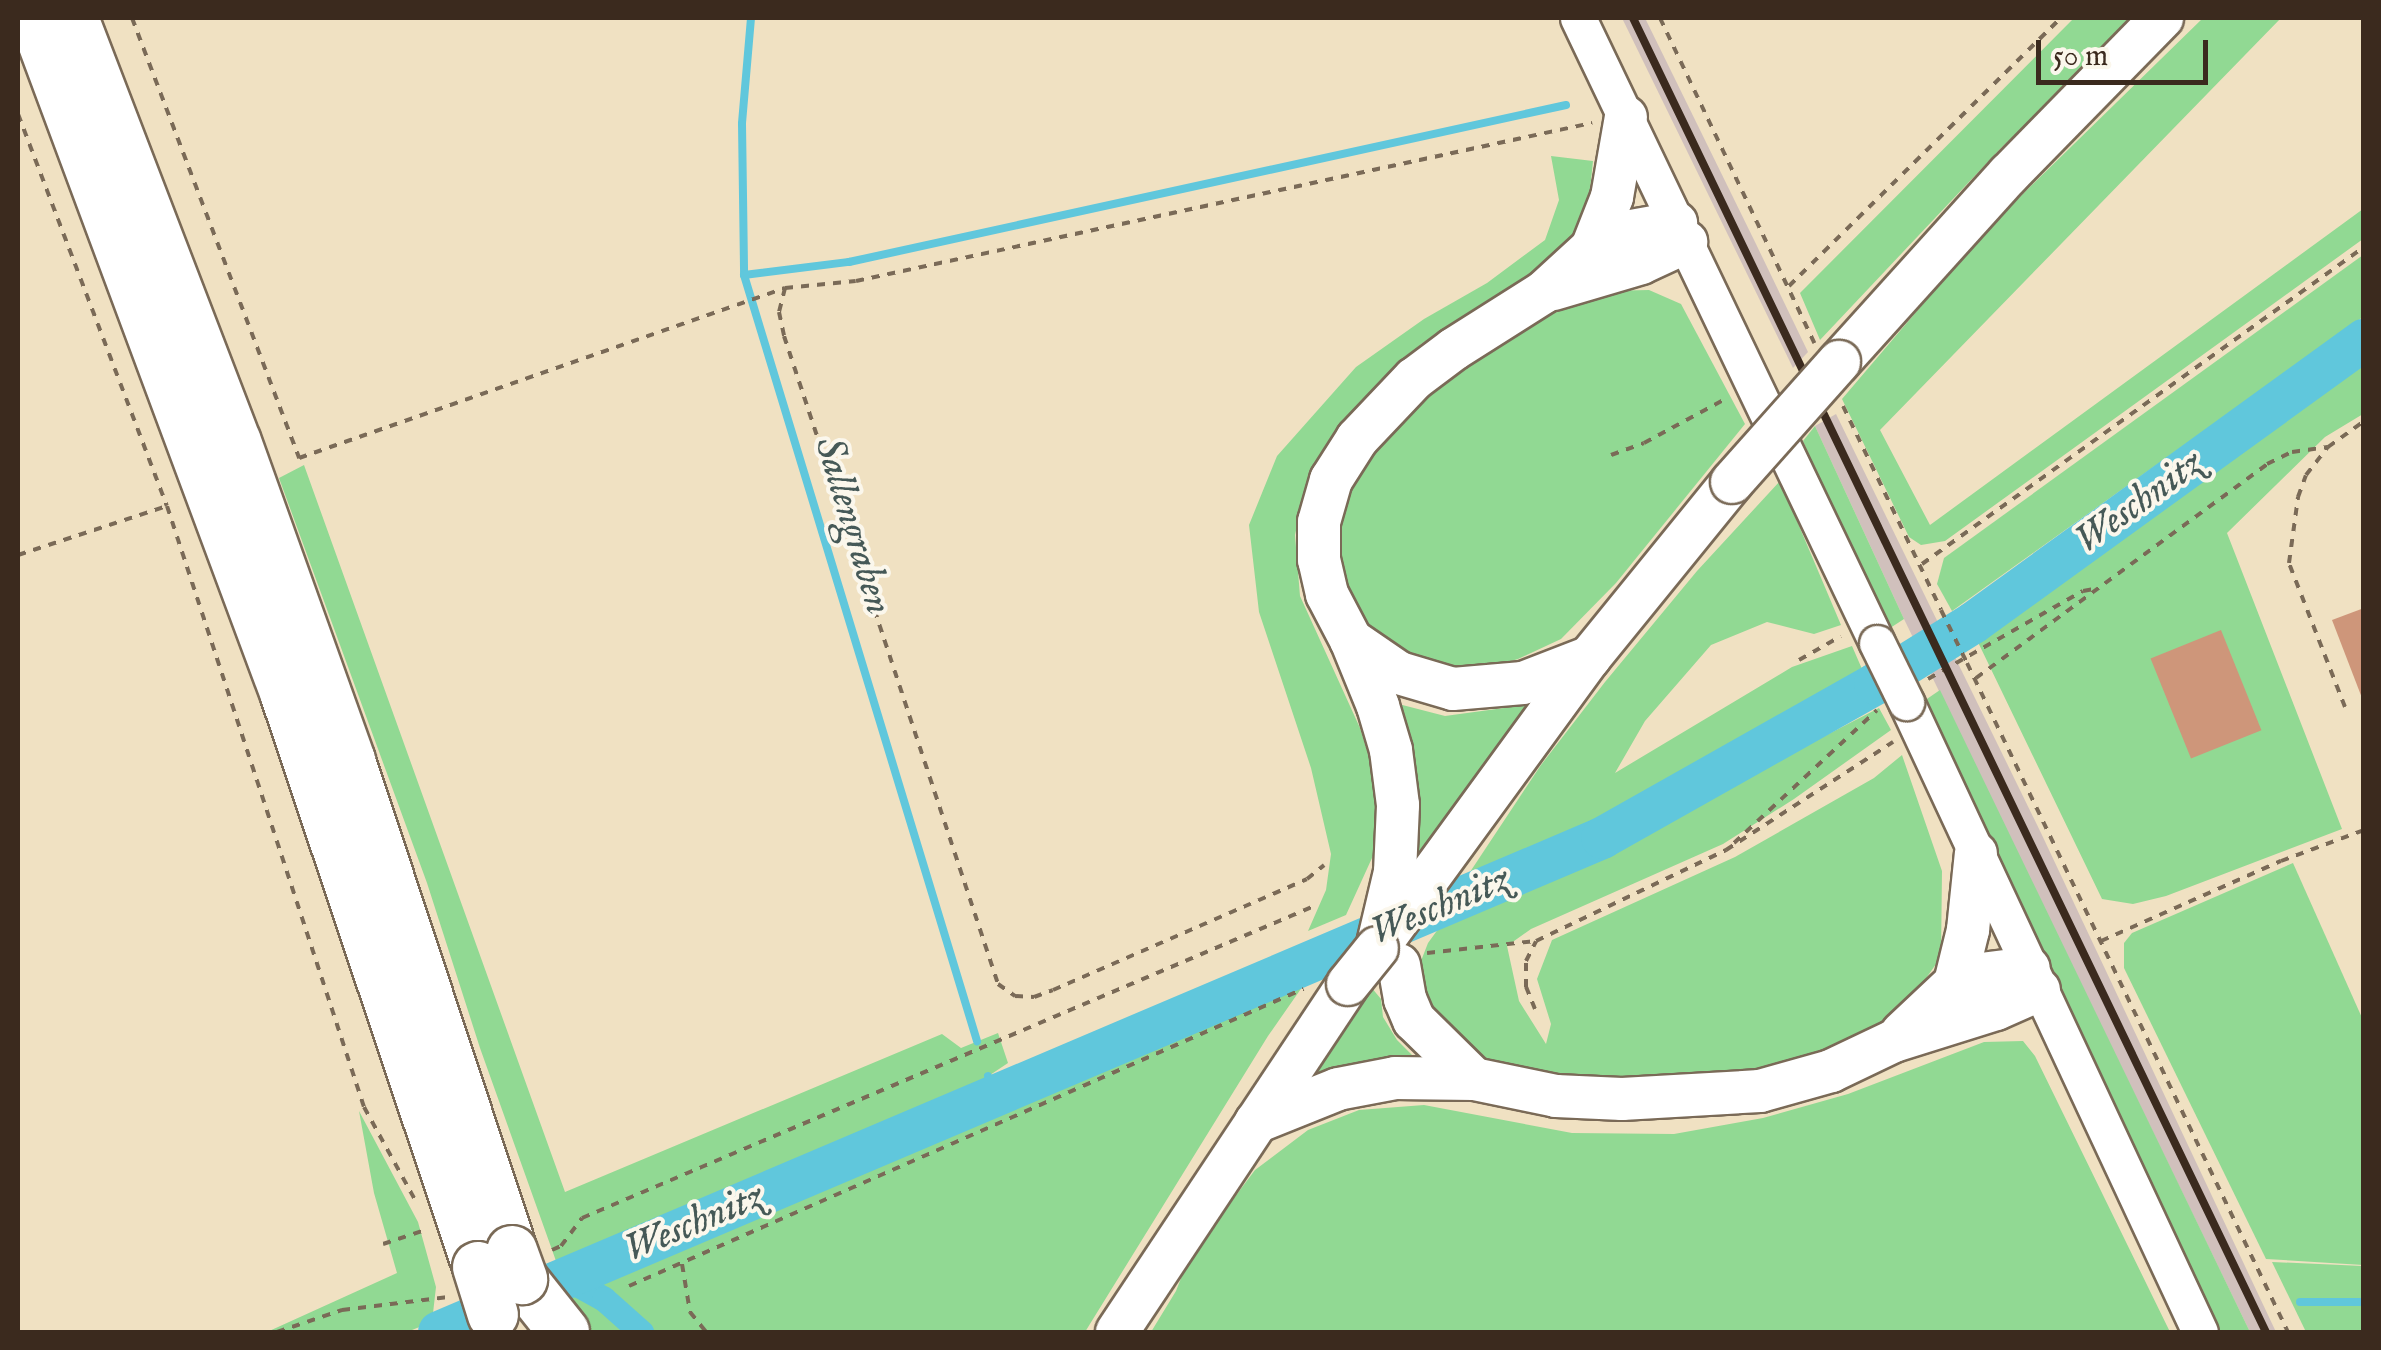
<!DOCTYPE html>
<html>
<head>
<meta charset="utf-8">
<style>
  body { margin:0 }
  #map { position:relative; width:2381px; height:1350px; overflow:hidden; background:#f0e1c2; font-family:"IM FELL English",serif }
  div>[style] { position:absolute }
  .industrial>* { inset:0; background:#d0c0bc }
  .green>* { inset:0; background:#91d993 }
  .stream>* { height:8px; margin:-4px; padding:0 4px; transform-origin:4px; border-radius:4px; background:#60c7dc }
  .canal>* { height:25px; margin:-12.5px; padding:0 12.5px; transform-origin:12.5px; border-radius:12.5px; background:#60c7dc }
  .river>* { height:42px; margin:-21px; padding:0 21px; transform-origin:21px; border-radius:21px; background:#60c7dc }
  .building>* { inset:0; background:#ce967a; transform-origin:0 0 }
  .path>* { height:4px; margin-top:-2px; transform-origin:0; background:repeating-linear-gradient(90deg,#7a6a57 0 8px,transparent 0 16px) }
  .roads { filter:drop-shadow(2px 0 #7a6a57) drop-shadow(-2px 0 #7a6a57) drop-shadow(0 2px #7a6a57) drop-shadow(0 -2px #7a6a57) }
  .minor>* { height:35px; margin:-17.5px; padding:0 17.5px; transform-origin:17.5px; border-radius:17.5px; background:#fff }
  .major>* { height:42px; margin:-21px; padding:0 21px; transform-origin:21px; border-radius:21px; background:#fff }
  .highway>* { height:50px; margin:-25px; padding:0 25px; transform-origin:25px; border-radius:25px; background:#fff }
  .rail>* { height:8px; margin:-4px; padding:0 4px; transform-origin:4px; border-radius:4px; background:#3b2a1e }
  .path-bridge>* { height:4px; margin-top:-2px; transform-origin:0; background:repeating-linear-gradient(90deg,#7a6a57 0 8px,transparent 0 16px) }
  .bridges { filter:drop-shadow(2px 0 #7a6a57) drop-shadow(-2px 0 #7a6a57) drop-shadow(0 2px #7a6a57) drop-shadow(0 -2px #7a6a57) }
  .minor-bridge>* { height:35px; margin:-17.5px; padding:0 17.5px; transform-origin:17.5px; border-radius:17.5px; background:#fff }
  .major-bridge>* { height:42px; margin:-21px; padding:0 21px; transform-origin:21px; border-radius:21px; background:#fff }
  .highway-bridge>* { height:50px; margin:-25px; padding:0 25px; transform-origin:25px; border-radius:25px; background:#fff }
  span { translate:-50% -50%; white-space:nowrap; text-align:center; line-height:1.15; -webkit-text-stroke:8px #fbf7ec; paint-order:stroke }
  .water-label { font-size:40px; color:#465957; font-style:italic }
  .frame { position:absolute; inset:0; border:20px solid #3b2a1e; pointer-events:none }
  .scale { position:absolute; left:2036px; top:40px; width:172px; height:45px; box-sizing:border-box; border:5px solid #3b2a1e; border-top:0; padding-left:12px; font-size:30px; line-height:35px; white-space:nowrap; color:#3b2a1e; -webkit-text-stroke:8px #fbf7ec; paint-order:stroke }
</style>
</head>
<body>
<div id="map">
  <div class="industrial">
    <div style="clip-path:polygon(1622px 18px,1645px 18px,1756px 244px,1808px 352px,1793px 368px)"></div>
    <div style="clip-path:polygon(1836px 414px,2041px 833px,2276px 1332px,2250px 1332px,1904px 619px,1815px 426px)"></div>
  </div>
  <div class="green">
    <div style="clip-path:polygon(2074px 18px,2138px 18px,2001px 148px,1820px 340px,1800px 293px)"></div>
    <div style="clip-path:polygon(2203px 18px,2281px 18px,1880px 430px,1930px 525px,2363px 209px,2363px 239px,1945px 541px,1921px 545px,1909px 537px,1842px 399px,1986px 230px)"></div>
    <div style="clip-path:polygon(1551px 156px,1593px 161px,1589px 200px,1574px 235px,1534px 275px,1421px 344px,1348px 420px,1307px 481px,1295px 535px,1300px 596px,1360px 728px,1377px 783px,1377px 847px,1346px 915px,1308px 931px,1326px 890px,1331px 854px,1311px 768px,1259px 612px,1249px 525px,1277px 456px,1356px 367px,1424px 319px,1487px 283px,1545px 240px,1559px 200px)"></div>
    <div style="clip-path:polygon(2363px 255px,2363px 317px,1952px 611px,1937px 584px,1944px 558px)"></div>
    <div style="clip-path:polygon(1649px 290px,1681px 304px,1745px 424px,1616px 583px,1561px 639px,1518px 659px,1460px 676px,1364px 638px,1332px 546px,1357px 470px,1400px 414px,1532px 323px,1604px 291px)"></div>
    <div style="clip-path:polygon(2363px 356px,2363px 414px,2325px 437px,2227px 533px,2342px 829px,2166px 896px,2133px 904px,2102px 899px,1975px 636px)"></div>
    <div style="clip-path:polygon(1815px 426px,1904px 619px,1884px 632px,1803px 441px)"></div>
    <div style="clip-path:polygon(304px 465px,565px 1192px,942px 1034px,961px 1048px,998px 1033px,1008px 1063px,975px 1085px,556px 1261px,480px 1048px,427px 883px,279px 478px)"></div>
    <div style="clip-path:polygon(1780px 481px,1841px 625px,1814px 634px,1767px 622px,1711px 645px,1645px 721px,1615px 773px,1792px 667px,1852px 646px,1862px 669px,1598px 820px,1470px 872px,1541px 765px,1605px 682px,1697px 571px)"></div>
    <div style="clip-path:polygon(1940px 690px,2250px 1332px,2215px 1332px,1921px 703px)"></div>
    <div style="clip-path:polygon(1383px 700px,1445px 716px,1526px 705px,1439px 837px,1409px 867px)"></div>
    <div style="clip-path:polygon(1879px 708px,1891px 730px,1794px 799px,1723px 844px,1531px 929px,1507px 946px,1519px 1001px,1546px 1044px,1551px 1024px,1537px 979px,1552px 940px,1735px 857px,1874px 778px,1902px 755px,1942px 871px,1941px 957px,1905px 1008px,1851px 1051px,1744px 1079px,1513px 1077px,1453px 1046px,1412px 984px,1428px 943px,1452px 910px,1500px 897px,1630px 836px)"></div>
    <div style="clip-path:polygon(2293px 863px,2363px 1020px,2363px 1265px,2266px 1259px,2124px 968px,2124px 943px,2132px 933px)"></div>
    <div style="clip-path:polygon(1312px 973px,1268px 1036px,1085px 1332px,578px 1332px,572px 1320px,572px 1293px,600px 1275px)"></div>
    <div style="clip-path:polygon(1371px 987px,1381px 999px,1383px 1017px,1397px 1040px,1418px 1061px,1306px 1081px)"></div>
    <div style="clip-path:polygon(2023px 1041px,2035px 1056px,2170px 1332px,1151px 1332px,1176px 1291px,1189px 1258px,1255px 1170px,1308px 1130px,1359px 1110px,1424px 1105px,1572px 1133px,1674px 1134px,1763px 1118px,1848px 1094px,1984px 1042px)"></div>
    <div style="clip-path:polygon(359px 1111px,418px 1222px,436px 1287px,432px 1322px,407px 1332px,267px 1332px,397px 1273px,374px 1193px)"></div>
    <div style="clip-path:polygon(2272px 1262px,2363px 1266px,2363px 1332px,2306px 1332px)"></div>
  </div>
  <div class="stream">
    <div style="left:751px;top:18px;width:106px;rotate:94.9deg"></div>
    <div style="left:742px;top:124px;width:151px;rotate:89.2deg"></div>
    <div style="left:744px;top:275px;width:801px;rotate:73.08deg"></div>
    <div style="left:744px;top:275px;width:106px;rotate:-7.1deg"></div>
    <div style="left:849px;top:262px;width:734px;rotate:-12.35deg"></div>
    <div style="left:988px;top:1076px;width:20px;rotate:72deg"></div>
    <div style="left:2300px;top:1302px;width:64px"></div>
  </div>
  <div class="canal">
    <div style="left:566px;top:1278px;width:43px;rotate:28.9deg"></div>
    <div style="left:604px;top:1299px;width:50px;rotate:41.7deg"></div>
  </div>
  <div class="river">
    <div style="left:439px;top:1332px;width:1264px;rotate:-23.01deg"></div>
    <div style="left:1602px;top:838px;width:313px;rotate:-29.4deg"></div>
    <div style="left:1875px;top:684px;width:115px;rotate:-31.9deg"></div>
    <div style="left:1973px;top:623px;width:483px;rotate:-35.9deg"></div>
  </div>
  <div class="building">
    <div style="clip-path:polygon(2364px 608px,2364px 697px,2362px 698px,2332px 620px)"></div>
    <div style="left:2221px;top:630px;width:108px;height:76px;rotate:68deg"></div>
  </div>
  <div class="path">
    <div style="left:132px;top:18px;width:471px;rotate:69.2deg"></div>
    <div style="left:299px;top:458px;width:515px;rotate:-19.28deg"></div>
    <div style="left:785px;top:288px;width:71px;rotate:-5.6deg"></div>
    <div style="left:856px;top:281px;width:753px;rotate:-12.12deg"></div>
    <div style="left:1660px;top:18px;width:360px;rotate:64.6deg"></div>
    <div style="left:18px;top:114px;width:419px;rotate:69.2deg"></div>
    <div style="left:167px;top:506px;width:632px;rotate:71.85deg"></div>
    <div style="left:364px;top:1107px;width:104px;rotate:61.2deg"></div>
    <div style="left:1789px;top:286px;width:382px;rotate:-44.6deg"></div>
    <div style="left:785px;top:288px;width:25px;rotate:104deg"></div>
    <div style="left:779px;top:312px;width:25px;rotate:78deg"></div>
    <div style="left:784px;top:336px;width:682px;rotate:71.72deg"></div>
    <div style="left:998px;top:984px;width:21px;rotate:35deg"></div>
    <div style="left:1015px;top:996px;width:19px;rotate:3deg"></div>
    <div style="left:1034px;top:997px;width:20px;rotate:-20deg"></div>
    <div style="left:1053px;top:990px;width:277px;rotate:-23.6deg"></div>
    <div style="left:1307px;top:879px;width:22px;rotate:-39deg"></div>
    <div style="left:1843px;top:406px;width:226px;rotate:64.3deg"></div>
    <div style="left:1611px;top:455px;width:35px;rotate:-20deg"></div>
    <div style="left:1644px;top:443px;width:94px;rotate:-28.5deg"></div>
    <div style="left:18px;top:555px;width:157px;rotate:-18.2deg"></div>
    <div style="left:1922px;top:564px;width:544px;rotate:-35.65deg"></div>
    <div style="left:1799px;top:660px;width:48px;rotate:-29.7deg"></div>
    <div style="left:1967px;top:663px;width:742px;rotate:64.37deg"></div>
    <div style="left:1976px;top:678px;width:361px;rotate:-36.3deg"></div>
    <div style="left:2267px;top:464px;width:28px;rotate:-26deg"></div>
    <div style="left:2292px;top:452px;width:36px;rotate:-8deg"></div>
    <div style="left:1928px;top:679px;width:178px;rotate:-29.6deg"></div>
    <div style="left:2083px;top:591px;width:11px;rotate:-10deg"></div>
    <div style="left:2345px;top:707px;width:155px;rotate:-111.3deg"></div>
    <div style="left:2289px;top:563px;width:67px;rotate:-82.2deg"></div>
    <div style="left:2298px;top:497px;width:23px;rotate:-70deg"></div>
    <div style="left:2306px;top:475px;width:36px;rotate:-52deg"></div>
    <div style="left:2328px;top:447px;width:44px;rotate:-35.8deg"></div>
    <div style="left:1734px;top:843px;width:195px;rotate:-42.9deg"></div>
    <div style="left:2101px;top:941px;width:197px;rotate:-24deg"></div>
    <div style="left:2281px;top:861px;width:89px;rotate:-20.5deg"></div>
    <div style="left:1427px;top:953px;width:110px;rotate:-6.3deg"></div>
    <div style="left:1535px;top:1009px;width:24px;rotate:-112deg"></div>
    <div style="left:1526px;top:987px;width:26px;rotate:-90deg"></div>
    <div style="left:1526px;top:961px;width:22px;rotate:-63deg"></div>
    <div style="left:1536px;top:941px;width:211px;rotate:-25.6deg"></div>
    <div style="left:1726px;top:850px;width:199px;rotate:-32.9deg"></div>
    <div style="left:383px;top:1244px;width:44px;rotate:-18.4deg"></div>
    <div style="left:552px;top:1250px;width:10px;rotate:-24deg"></div>
    <div style="left:561px;top:1246px;width:35px;rotate:-53deg"></div>
    <div style="left:582px;top:1218px;width:793px;rotate:-23.08deg"></div>
    <div style="left:682px;top:1264px;width:49px;rotate:80.5deg"></div>
    <div style="left:690px;top:1312px;width:26px;rotate:51deg"></div>
    <div style="left:629px;top:1286px;width:737px;rotate:-23.78deg"></div>
    <div style="left:277px;top:1332px;width:69px;rotate:-18.7deg"></div>
    <div style="left:342px;top:1310px;width:107px;rotate:-7deg"></div>
  </div>
  <div class="roads">
    <div class="minor">
      <div style="left:1578px;top:18px;width:693px;rotate:64.43deg"></div>
      <div style="left:1906px;top:702px;width:695px;rotate:64.98deg"></div>
    </div>
    <div class="major">
      <div style="left:1592px;top:248px;width:55px;rotate:-68.6deg"></div>
      <div style="left:1612px;top:197px;width:81px;rotate:-80.1deg"></div>
      <div style="left:1554px;top:289px;width:91px;rotate:-16.6deg"></div>
      <div style="left:1641px;top:263px;width:50px;rotate:-25deg"></div>
      <div style="left:1839px;top:362px;width:253px;rotate:-47.9deg"></div>
      <div style="left:2009px;top:174px;width:219px;rotate:-45.6deg"></div>
      <div style="left:1351px;top:640px;width:58px;rotate:34.5deg"></div>
      <div style="left:1399px;top:673px;width:56px;rotate:16.5deg"></div>
      <div style="left:1453px;top:689px;width:70px;rotate:-4.9deg"></div>
      <div style="left:1523px;top:683px;width:72px;rotate:-21.2deg"></div>
      <div style="left:1387px;top:935px;width:344px;rotate:-53.9deg"></div>
      <div style="left:1590px;top:657px;width:225px;rotate:-50.9deg"></div>
      <div style="left:1377px;top:948px;width:78px;rotate:-76.7deg"></div>
      <div style="left:1395px;top:872px;width:67px;rotate:-87.4deg"></div>
      <div style="left:1398px;top:805px;width:55px;rotate:-97.3deg"></div>
      <div style="left:1391px;top:750px;width:46px;rotate:-106.5deg"></div>
      <div style="left:1378px;top:706px;width:71px;rotate:-112.2deg"></div>
      <div style="left:1351px;top:640px;width:52px;rotate:-117.6deg"></div>
      <div style="left:1327px;top:594px;width:35px;rotate:-103deg"></div>
      <div style="left:1319px;top:560px;width:38px;rotate:-90deg"></div>
      <div style="left:1319px;top:522px;width:44px;rotate:-74.1deg"></div>
      <div style="left:1331px;top:480px;width:49px;rotate:-57.6deg"></div>
      <div style="left:1357px;top:439px;width:83px;rotate:-46.5deg"></div>
      <div style="left:1414px;top:379px;width:50px;rotate:-36.9deg"></div>
      <div style="left:1454px;top:349px;width:107px;rotate:-32.3deg"></div>
      <div style="left:1544px;top:292px;width:65px;rotate:-42.5deg"></div>
      <div style="left:1592px;top:248px;width:38px;rotate:-25deg"></div>
      <div style="left:1626px;top:232px;width:51px;rotate:-10.2deg"></div>
      <div style="left:1399px;top:965px;width:35px;rotate:80deg"></div>
      <div style="left:1405px;top:999px;width:23px;rotate:67deg"></div>
      <div style="left:1414px;top:1020px;width:84px;rotate:44.5deg"></div>
      <div style="left:1955px;top:983px;width:55px;rotate:-76.2deg"></div>
      <div style="left:1968px;top:930px;width:77px;rotate:-84.1deg"></div>
      <div style="left:1902px;top:1033px;width:73px;rotate:-43.3deg"></div>
      <div style="left:1955px;top:983px;width:28px;rotate:-19deg"></div>
      <div style="left:1981px;top:974px;width:48px;rotate:-7.1deg"></div>
      <div style="left:1256px;top:1122px;width:88px;rotate:-21.9deg"></div>
      <div style="left:1338px;top:1089px;width:58px;rotate:-10.9deg"></div>
      <div style="left:1395px;top:1078px;width:79px;rotate:0.7deg"></div>
      <div style="left:1474px;top:1079px;width:84px;rotate:11.7deg"></div>
      <div style="left:1556px;top:1096px;width:66px;rotate:2.6deg"></div>
      <div style="left:1622px;top:1099px;width:138px;rotate:-3.3deg"></div>
      <div style="left:1760px;top:1091px;width:74px;rotate:-15.7deg"></div>
      <div style="left:1831px;top:1071px;width:70px;rotate:-25.5deg"></div>
      <div style="left:1894px;top:1041px;width:107px;rotate:-17.4deg"></div>
      <div style="left:1996px;top:1009px;width:47px;rotate:-23.8deg"></div>
      <div style="left:1117px;top:1332px;width:418px;rotate:-56.4deg"></div>
    </div>
    <div class="highway">
      <div style="left:34px;top:18px;width:722px;rotate:69.58deg"></div>
      <div style="left:286px;top:695px;width:603px;rotate:71.44deg"></div>
      <div style="left:73px;top:18px;width:454px;rotate:69deg"></div>
      <div style="left:236px;top:442px;width:339px;rotate:70.3deg"></div>
      <div style="left:350px;top:761px;width:516px;rotate:71.71deg"></div>
      <div style="left:522px;top:1279px;width:68px;rotate:51.6deg"></div>
    </div>
  </div>
  <div class="rail">
    <div style="left:1633px;top:18px;width:1459px;rotate:64.28deg"></div>
  </div>
  <div class="path-bridge">
    <div style="left:1941px;top:610px;width:59px;rotate:63.9deg"></div>
  </div>
  <div class="bridges">
    <div class="minor-bridge">
      <div style="left:1877px;top:643px;width:66px;rotate:63.8deg"></div>
    </div>
    <div class="major-bridge">
      <div style="left:1732px;top:482px;width:161px;rotate:-48.3deg"></div>
      <div style="left:1348px;top:984px;width:46px;rotate:-51.1deg"></div>
    </div>
    <div class="highway-bridge">
      <div style="left:512px;top:1251px;width:30px;rotate:70deg"></div>
      <div style="left:478px;top:1267px;width:50px;rotate:72.6deg"></div>
    </div>
  </div>
  <div class="water-label">
    <span style="left:2139px;top:503px;rotate:-36deg">Weschnitz</span>
    <span style="left:852px;top:526px;rotate:73deg">Sallengraben</span>
    <span style="left:1440px;top:907px;rotate:-23deg">Weschnitz</span>
    <span style="left:694px;top:1224px;rotate:-23deg">Weschnitz</span>
  </div>
  <div class="frame"></div>
  <div class="scale">50 m</div>
</div>
</body>
</html>
